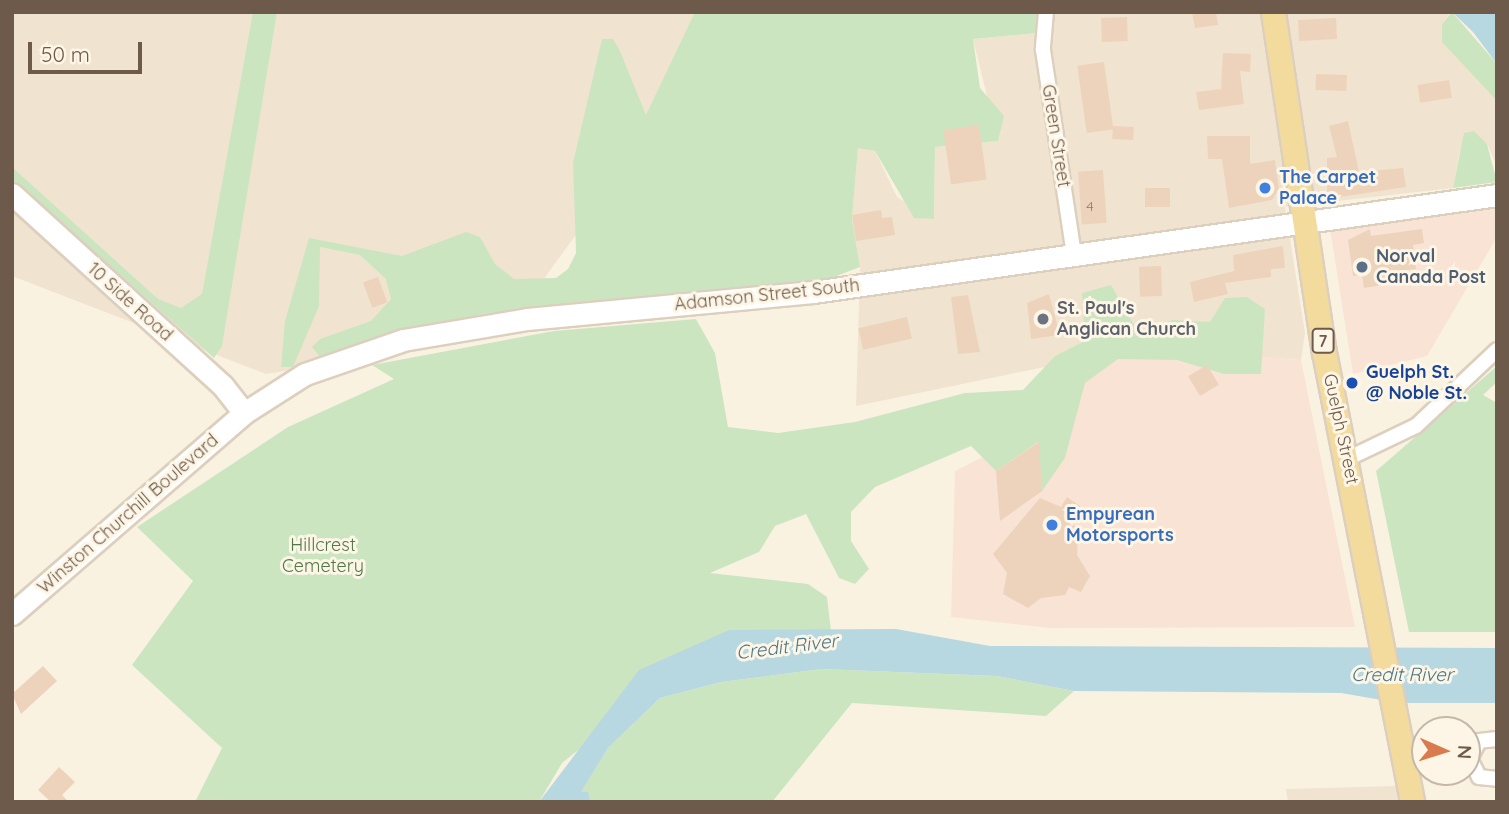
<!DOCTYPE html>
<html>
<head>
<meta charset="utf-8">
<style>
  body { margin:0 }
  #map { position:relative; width:1509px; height:814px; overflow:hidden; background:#faf2e1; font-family:Quicksand,sans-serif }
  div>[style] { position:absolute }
  .residential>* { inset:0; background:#f0e4d0 }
  .commercial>* { inset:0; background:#f9e3d5 }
  .green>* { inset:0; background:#cce5c1 }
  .water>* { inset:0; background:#b7d7e1 }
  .building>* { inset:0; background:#edd3bb; transform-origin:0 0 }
  .roads { filter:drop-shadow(2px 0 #ddcfbe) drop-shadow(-2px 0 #ddcfbe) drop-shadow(0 2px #ddcfbe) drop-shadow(0 -2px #ddcfbe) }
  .minor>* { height:14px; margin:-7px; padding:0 7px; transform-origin:7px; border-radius:7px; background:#fff }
  .secondary>* { height:21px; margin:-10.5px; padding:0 10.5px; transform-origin:10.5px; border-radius:10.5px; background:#fff }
  .primary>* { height:23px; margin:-11.5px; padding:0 11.5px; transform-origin:11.5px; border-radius:11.5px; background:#f3db9e }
  .dots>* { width:19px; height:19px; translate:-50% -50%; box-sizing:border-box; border:4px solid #fdf6e6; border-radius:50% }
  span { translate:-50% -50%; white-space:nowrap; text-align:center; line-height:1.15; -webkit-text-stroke:6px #fdf6e6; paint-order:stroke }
  .number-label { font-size:14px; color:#8e7866 }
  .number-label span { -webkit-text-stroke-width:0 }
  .shield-label span { padding:2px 5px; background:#fdf6e6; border:2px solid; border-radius:5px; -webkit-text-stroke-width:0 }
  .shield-label { font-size:16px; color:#6e5a4a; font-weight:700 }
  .street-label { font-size:18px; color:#6e5a4a }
  .shop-label { font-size:18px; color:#366cbe; font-weight:700 }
  .left { translate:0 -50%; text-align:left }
  .service-label { font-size:18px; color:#4e5e75; font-weight:700 }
  .worship-label { font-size:18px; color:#5b616d; font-weight:700 }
  .transit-label { font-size:18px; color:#164399; font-weight:700 }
  .park-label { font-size:18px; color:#517946 }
  .water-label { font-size:19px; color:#4a7787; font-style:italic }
  .frame { position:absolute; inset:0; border:14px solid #6e5a4a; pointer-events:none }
  .north { position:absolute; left:1411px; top:716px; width:70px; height:70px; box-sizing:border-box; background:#fdf6e6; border:2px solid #c4b8a8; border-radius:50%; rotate:93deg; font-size:19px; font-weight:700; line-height:28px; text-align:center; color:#6e5a4a }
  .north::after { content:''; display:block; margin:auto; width:24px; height:32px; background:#da7b4f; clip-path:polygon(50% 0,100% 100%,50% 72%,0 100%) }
  .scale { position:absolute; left:28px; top:42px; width:114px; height:32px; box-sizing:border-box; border:4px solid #6e5a4a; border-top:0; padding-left:9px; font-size:21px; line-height:24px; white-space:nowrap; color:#6e5a4a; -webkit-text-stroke:5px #fdf6e6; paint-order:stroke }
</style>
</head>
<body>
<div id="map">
  <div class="residential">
    <div style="clip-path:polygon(12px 12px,695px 12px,668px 77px,597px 206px,543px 280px,541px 306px,404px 331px,297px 369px,266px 374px,12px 276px)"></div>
    <div style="clip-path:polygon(1042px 12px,1451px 12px,1442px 24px,1454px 53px,1497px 101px,1497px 166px,1487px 144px,1460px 151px,1453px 188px,1285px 207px,1305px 333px,1301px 360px,1167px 351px,1103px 355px,856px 406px,860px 267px,852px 219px,858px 147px,875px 151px,897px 197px,934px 219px,935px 147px,998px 141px,973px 39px,1038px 33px)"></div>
    <div style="clip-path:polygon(1397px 786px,1399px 802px,1288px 802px,1286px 789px)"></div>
  </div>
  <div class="commercial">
    <div style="clip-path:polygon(1495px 205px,1497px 237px,1427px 356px,1353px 374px,1330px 229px)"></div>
    <div style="clip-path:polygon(1167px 351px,1301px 360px,1355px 627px,1050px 628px,951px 617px,955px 471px,1037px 430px,1103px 355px)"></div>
  </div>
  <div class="green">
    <div style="clip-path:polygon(253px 12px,277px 12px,222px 346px,214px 358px,12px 179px,12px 167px,158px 299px,181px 308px,202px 294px)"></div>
    <div style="clip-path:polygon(695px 12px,1042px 12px,1038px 33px,973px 39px,980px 88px,1004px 116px,998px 141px,935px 147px,934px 219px,914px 218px,875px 151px,858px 148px,852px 219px,860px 267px,831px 278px,482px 314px,320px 357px,312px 347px,320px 339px,371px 321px,391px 299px,386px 279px,360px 255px,320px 247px,319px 306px,293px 367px,281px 367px,285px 321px,309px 238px,402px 256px,466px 232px,480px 237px,495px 264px,514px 279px,556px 278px,568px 269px,576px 253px,573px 163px,602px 39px,613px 39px,620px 51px,646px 115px)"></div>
    <div style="clip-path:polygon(1452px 12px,1497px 64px,1497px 101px,1442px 42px,1442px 24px)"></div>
    <div style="clip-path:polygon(1474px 131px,1487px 144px,1497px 182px,1453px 188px,1464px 133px)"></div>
    <div style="clip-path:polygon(1111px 285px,1138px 332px,1173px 320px,1210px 322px,1225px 298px,1247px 297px,1265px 309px,1261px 374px,1224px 374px,1177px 360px,1118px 359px,1085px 383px,1065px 458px,1042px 491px,1038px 442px,996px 471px,971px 446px,875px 487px,851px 512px,851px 541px,869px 569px,855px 584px,839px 578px,806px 514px,775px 526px,759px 552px,710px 573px,808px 584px,827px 597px,831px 631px,729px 630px,562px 763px,539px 802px,195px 802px,222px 748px,132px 665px,193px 581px,137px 527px,288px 427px,394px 379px,372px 365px,554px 331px,696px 319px,715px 353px,728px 427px,778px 433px,855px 422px,965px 393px,1023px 390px,1055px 356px,1085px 341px,1082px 293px)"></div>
    <div style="clip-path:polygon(1497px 366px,1497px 382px,1483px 395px,1497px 403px,1497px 632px,1409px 632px,1376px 471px)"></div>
    <div style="clip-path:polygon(821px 669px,997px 676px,1074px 691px,1046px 716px,852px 703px,772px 802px,590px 802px,580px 793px,608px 748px,660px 698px,721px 682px)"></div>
  </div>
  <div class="water">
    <div style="clip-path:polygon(1452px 12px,1497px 12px,1497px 64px,1473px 32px)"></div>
    <div style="clip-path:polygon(896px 629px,990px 646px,1497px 648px,1497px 703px,1399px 703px,1341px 693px,1074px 691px,997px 676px,821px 669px,721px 682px,660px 698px,608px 748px,581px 792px,588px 792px,590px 802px,539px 802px,639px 670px,729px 630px)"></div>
  </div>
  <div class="building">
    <div style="clip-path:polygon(1192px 12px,1216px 12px,1218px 25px,1195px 28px)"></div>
    <div style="left:1127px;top:17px;width:24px;height:26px;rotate:88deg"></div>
    <div style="left:1336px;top:18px;width:21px;height:38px;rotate:87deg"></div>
    <div style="clip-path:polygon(1223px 53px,1251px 54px,1250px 72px,1240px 71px,1244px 104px,1199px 110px,1196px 92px,1221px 89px)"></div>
    <div style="left:1104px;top:62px;width:68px;height:27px;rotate:82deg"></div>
    <div style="left:1316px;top:74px;width:31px;height:16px;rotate:2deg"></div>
    <div style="left:1449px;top:80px;width:18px;height:32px;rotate:81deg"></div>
    <div style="clip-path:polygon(1348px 121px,1359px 172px,1403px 168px,1406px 187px,1327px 199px,1327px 158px,1337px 157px,1329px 126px)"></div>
    <div style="left:979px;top:125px;width:55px;height:36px;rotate:82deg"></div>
    <div style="left:1113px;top:126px;width:21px;height:13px;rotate:3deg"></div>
    <div style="clip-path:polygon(1207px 136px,1250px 136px,1250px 164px,1275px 160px,1279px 189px,1272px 200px,1229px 208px,1222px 159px,1208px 159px)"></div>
    <div style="left:1103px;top:170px;width:53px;height:25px;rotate:86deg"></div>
    <div style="left:1145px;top:188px;width:25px;height:19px"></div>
    <div style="clip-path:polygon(881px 210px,882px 218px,892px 217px,895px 235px,856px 241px,852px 215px)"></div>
    <div style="clip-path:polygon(1370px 229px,1371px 236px,1422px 229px,1424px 243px,1413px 245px,1416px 269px,1400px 271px,1402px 282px,1364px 288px,1362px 275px,1353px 276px,1348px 240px)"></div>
    <div style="clip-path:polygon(1283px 246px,1285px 268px,1271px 269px,1271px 277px,1225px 283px,1228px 294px,1194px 302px,1190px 282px,1234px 271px,1233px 255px)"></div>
    <div style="left:1161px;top:266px;width:30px;height:22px;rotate:88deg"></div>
    <div style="left:378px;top:277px;width:27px;height:16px;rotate:70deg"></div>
    <div style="clip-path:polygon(1049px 294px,1060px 335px,1031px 339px,1027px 303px)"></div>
    <div style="clip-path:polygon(968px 295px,980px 352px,958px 354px,951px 297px)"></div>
    <div style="left:907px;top:317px;width:22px;height:50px;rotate:77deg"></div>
    <div style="left:1207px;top:365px;width:23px;height:22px;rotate:59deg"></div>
    <div style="clip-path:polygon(1039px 442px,1042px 491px,1000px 521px,996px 471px)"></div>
    <div style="clip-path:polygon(1067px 497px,1080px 506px,1071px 523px,1078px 528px,1077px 555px,1090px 576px,1081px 592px,1069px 587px,1065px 595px,1041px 598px,1028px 608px,1003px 594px,1007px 573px,993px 554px,1040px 498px,1061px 507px)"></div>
    <div style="clip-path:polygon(43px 666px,57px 681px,21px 714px,12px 694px)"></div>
    <div style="clip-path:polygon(59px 767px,75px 782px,62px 795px,69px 802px,51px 802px,38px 790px)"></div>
  </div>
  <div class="roads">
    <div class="minor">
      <div style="left:1046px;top:12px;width:38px;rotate:95deg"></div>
      <div style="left:1043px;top:50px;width:208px;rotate:81.4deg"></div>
      <div style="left:1347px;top:459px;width:76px;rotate:-25.6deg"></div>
      <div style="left:1416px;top:426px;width:111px;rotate:-43.2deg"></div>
      <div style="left:1497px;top:739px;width:18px;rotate:174deg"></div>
      <div style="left:1479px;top:741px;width:20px;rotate:117deg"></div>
      <div style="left:1470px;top:759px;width:20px;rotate:63deg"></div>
      <div style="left:1479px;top:777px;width:18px;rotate:6deg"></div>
    </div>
    <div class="secondary">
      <div style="left:12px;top:194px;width:285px;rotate:42.3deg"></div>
      <div style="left:223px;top:386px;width:34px;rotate:52deg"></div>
      <div style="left:12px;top:614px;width:307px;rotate:-40.9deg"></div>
      <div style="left:244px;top:413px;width:72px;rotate:-32.6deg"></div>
      <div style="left:305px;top:374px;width:104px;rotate:-19.1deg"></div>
      <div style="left:403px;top:340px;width:126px;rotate:-9.6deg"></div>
      <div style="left:527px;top:319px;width:287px;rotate:-5.4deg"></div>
      <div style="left:813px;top:292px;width:691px;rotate:-8.07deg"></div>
    </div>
    <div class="primary">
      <div style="left:1273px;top:12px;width:344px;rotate:81.5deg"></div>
      <div style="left:1324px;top:352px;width:459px;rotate:78.9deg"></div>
    </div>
  </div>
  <div class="dots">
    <div style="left:1265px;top:188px;background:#3f7fe0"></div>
    <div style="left:1362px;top:267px;background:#5c6f8a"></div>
    <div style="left:1043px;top:319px;background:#6b7280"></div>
    <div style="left:1352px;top:383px;background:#1a4fb4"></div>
    <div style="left:1052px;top:525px;background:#3f7fe0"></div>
  </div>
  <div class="number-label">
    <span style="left:1090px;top:206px">4</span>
  </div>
  <div class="shield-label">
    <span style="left:1323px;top:341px">7</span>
  </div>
  <div class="street-label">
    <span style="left:1056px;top:136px;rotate:81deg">Green Street</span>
    <span style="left:767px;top:295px;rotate:-6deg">Adamson Street South</span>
    <span style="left:130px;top:302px;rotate:42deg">10 Side Road</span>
    <span style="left:1341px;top:429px;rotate:78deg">Guelph Street</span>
    <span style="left:128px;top:514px;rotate:-41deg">Winston Churchill Boulevard</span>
  </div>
  <div class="shop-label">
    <span class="left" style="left:1279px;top:188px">The Carpet<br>Palace</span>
    <span class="left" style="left:1066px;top:525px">Empyrean<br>Motorsports</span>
  </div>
  <div class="service-label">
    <span class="left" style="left:1376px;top:267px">Norval<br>Canada Post</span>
  </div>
  <div class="worship-label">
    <span class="left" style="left:1057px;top:319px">St. Paul's<br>Anglican Church</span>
  </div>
  <div class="transit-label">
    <span class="left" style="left:1366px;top:383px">Guelph St.<br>@ Noble St.</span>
  </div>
  <div class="park-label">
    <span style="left:323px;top:556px">Hillcrest<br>Cemetery</span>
  </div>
  <div class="water-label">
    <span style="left:787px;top:647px;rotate:-7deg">Credit River</span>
    <span style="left:1402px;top:675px">Credit River</span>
  </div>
  <div class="frame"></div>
  <div class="north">N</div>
  <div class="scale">50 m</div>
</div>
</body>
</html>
